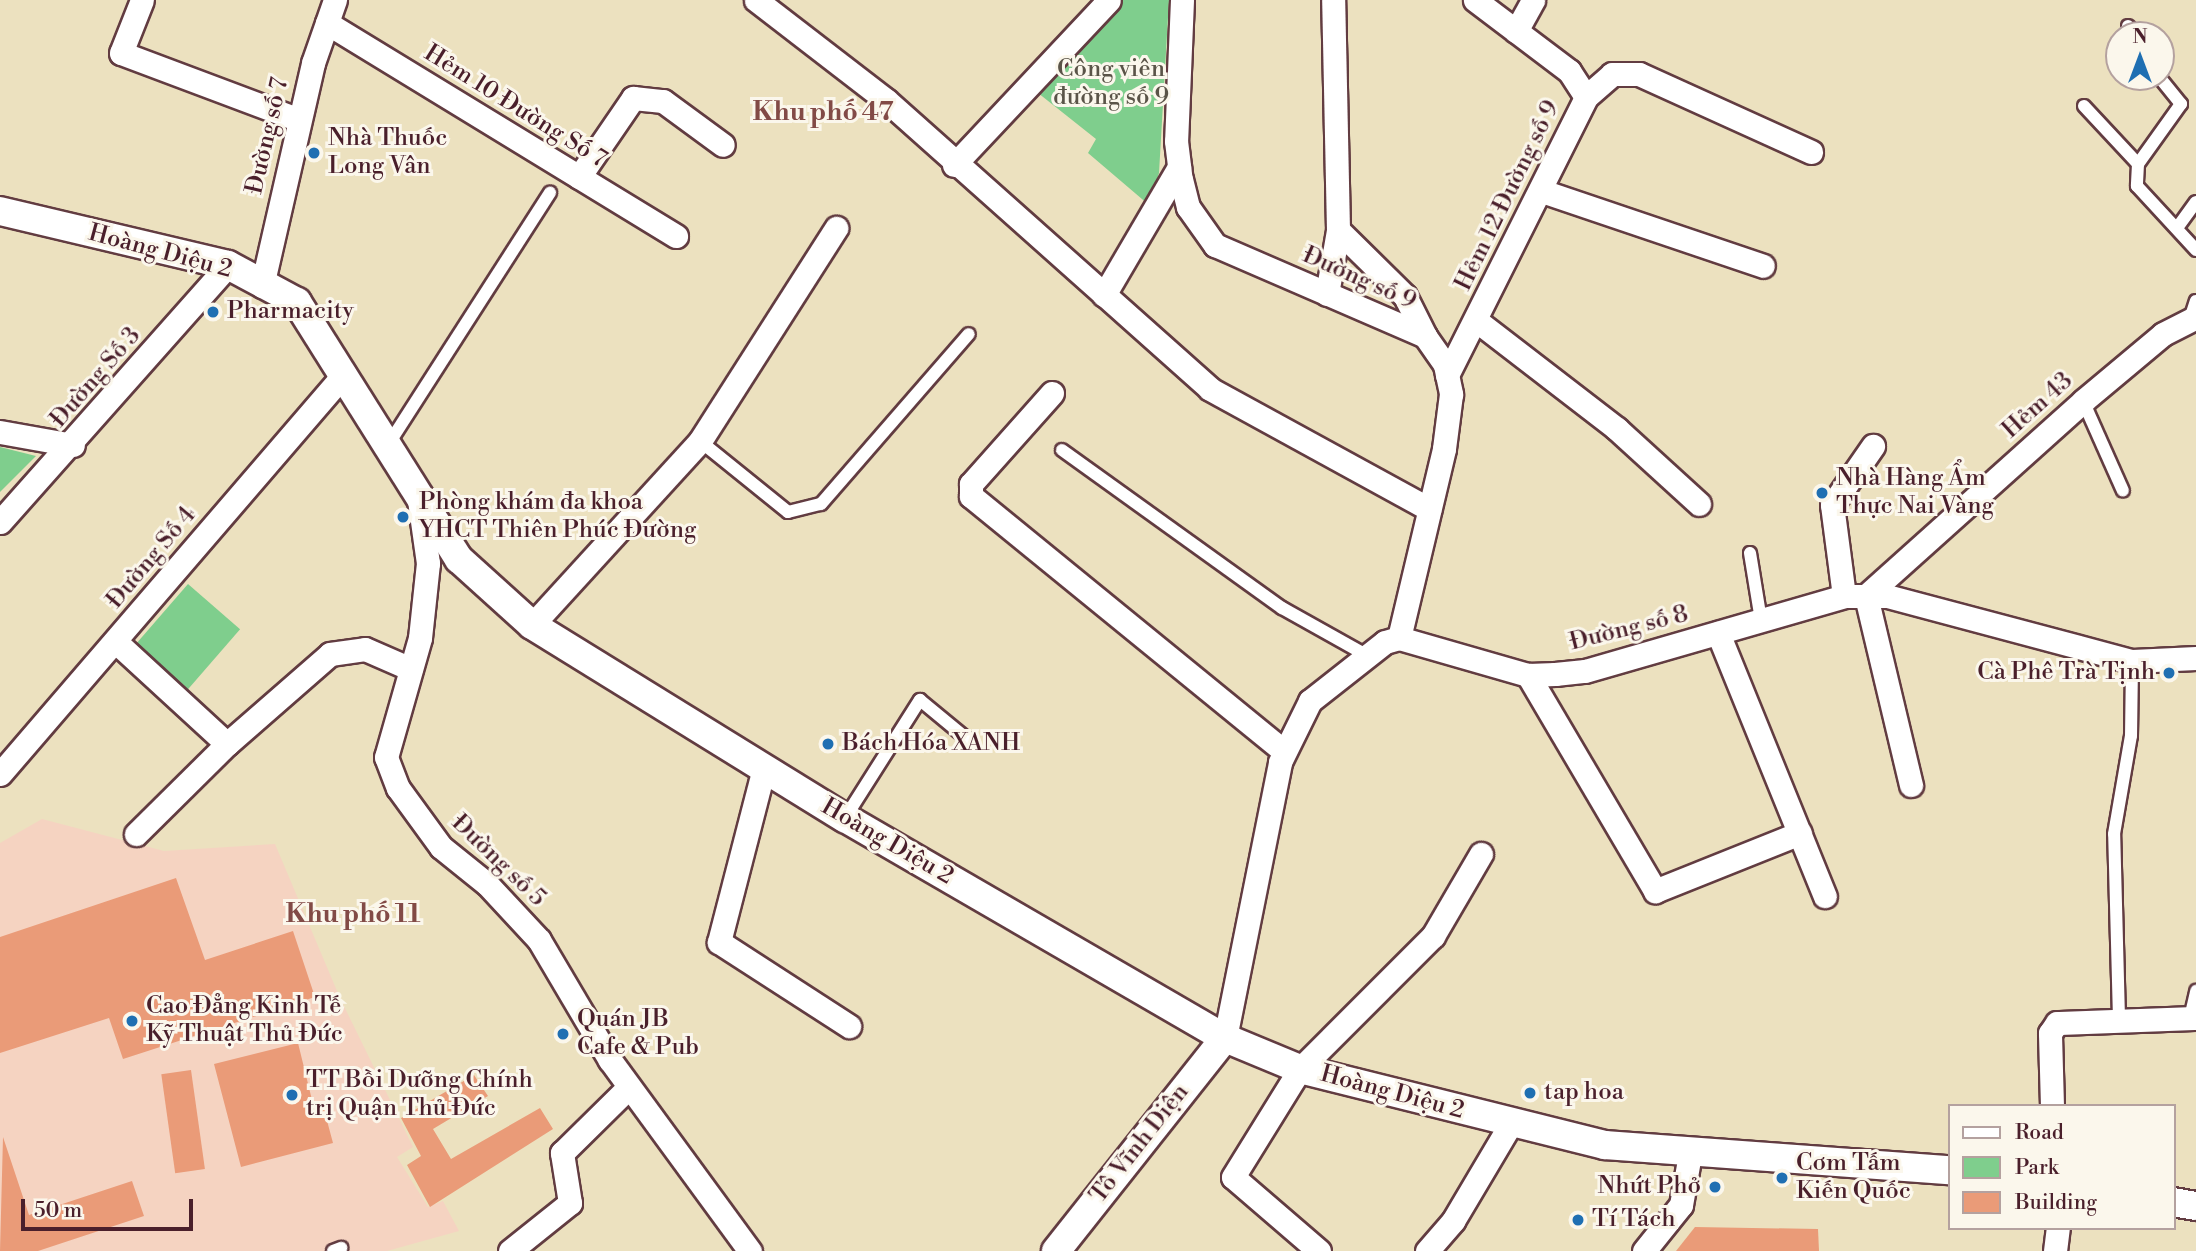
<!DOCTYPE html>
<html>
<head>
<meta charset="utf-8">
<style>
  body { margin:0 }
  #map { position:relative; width:2196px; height:1251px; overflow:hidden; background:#ece1bf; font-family:"Libre Bodoni",serif }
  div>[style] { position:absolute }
  .built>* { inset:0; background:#f5d3c1 }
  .green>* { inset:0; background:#7fce8d; transform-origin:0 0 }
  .building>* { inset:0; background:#ea9b78; transform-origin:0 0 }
  .roads { filter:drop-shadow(2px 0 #623c41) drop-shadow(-2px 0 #623c41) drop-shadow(0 2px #623c41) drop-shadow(0 -2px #623c41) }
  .service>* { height:12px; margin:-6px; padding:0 6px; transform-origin:6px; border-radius:6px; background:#fff }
  .minor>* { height:23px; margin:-11.5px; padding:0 11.5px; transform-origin:11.5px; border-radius:11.5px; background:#fff }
  .tertiary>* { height:28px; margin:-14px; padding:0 14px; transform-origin:14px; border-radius:14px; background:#fff }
  .dots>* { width:19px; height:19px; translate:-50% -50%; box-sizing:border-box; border:4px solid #fbf7ec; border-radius:50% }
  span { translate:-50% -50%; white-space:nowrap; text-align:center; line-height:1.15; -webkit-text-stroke:6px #fbf7ec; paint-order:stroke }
  .park-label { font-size:24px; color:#5a5448 }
  .street-label { font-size:24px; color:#4a1f2b }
  .poi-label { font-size:24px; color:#4a1f2b }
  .left { translate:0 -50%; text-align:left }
  .right { translate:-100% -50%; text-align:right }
  .neighbourhood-label { font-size:26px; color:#824a46; font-weight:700 }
  .legend { position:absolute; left:1948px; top:1104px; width:228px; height:126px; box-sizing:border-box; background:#fbf7ec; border:2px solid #b4a19f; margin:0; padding:9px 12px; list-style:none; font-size:21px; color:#4a1f2b }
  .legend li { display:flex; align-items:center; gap:14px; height:35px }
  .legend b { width:35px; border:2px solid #b4a19f }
  .north { position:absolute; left:2105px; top:21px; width:70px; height:70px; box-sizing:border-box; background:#fbf7ec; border:2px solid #b4a19f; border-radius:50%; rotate:0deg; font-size:19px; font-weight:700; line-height:28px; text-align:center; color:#4a1f2b }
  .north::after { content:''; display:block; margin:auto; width:24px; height:32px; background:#1f6fb2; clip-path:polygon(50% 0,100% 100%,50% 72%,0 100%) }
  .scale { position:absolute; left:21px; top:1199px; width:172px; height:32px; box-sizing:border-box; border:4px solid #4a1f2b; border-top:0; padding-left:9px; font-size:21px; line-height:24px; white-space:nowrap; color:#4a1f2b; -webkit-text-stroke:5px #fbf7ec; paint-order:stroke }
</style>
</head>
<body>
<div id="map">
  <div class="built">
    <div style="clip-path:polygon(42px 819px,164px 851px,275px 844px,340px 998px,413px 1147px,397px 1157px,428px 1207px,443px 1201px,459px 1231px,387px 1251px,0 1251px,0 843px)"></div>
  </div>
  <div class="green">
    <div style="clip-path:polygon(1116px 0,1169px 0,1159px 173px,1149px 205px,1088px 153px,1096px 139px,1033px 89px)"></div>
    <div style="clip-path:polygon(0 447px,36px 456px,0 492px)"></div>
    <div style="left:188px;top:584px;width:69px;height:83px;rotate:41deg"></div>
  </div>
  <div class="building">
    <div style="clip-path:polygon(176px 878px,205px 960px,293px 931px,315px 997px,123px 1059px,109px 1018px,0 1053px,0 937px)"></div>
    <div style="clip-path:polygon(298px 1043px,313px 1104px,322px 1102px,333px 1143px,241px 1167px,214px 1064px)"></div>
    <div style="left:191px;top:1070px;width:100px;height:30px;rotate:82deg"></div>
    <div style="clip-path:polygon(474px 1075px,488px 1096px,433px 1129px,451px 1159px,540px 1108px,553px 1129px,430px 1207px,407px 1165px,421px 1156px,401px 1118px)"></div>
    <div style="clip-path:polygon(3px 1137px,29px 1215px,132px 1181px,144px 1216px,38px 1251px,0 1251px)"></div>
    <div style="clip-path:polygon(1695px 1227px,1818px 1229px,1819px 1251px,1676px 1251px)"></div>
  </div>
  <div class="roads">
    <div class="service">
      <div style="left:2128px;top:26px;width:13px;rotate:45deg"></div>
      <div style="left:2084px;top:106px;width:79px;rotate:47deg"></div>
      <div style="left:2138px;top:164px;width:22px;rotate:93deg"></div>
      <div style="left:2137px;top:186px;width:87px;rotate:47.3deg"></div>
      <div style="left:2138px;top:164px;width:74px;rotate:-54.4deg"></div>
      <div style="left:2181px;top:104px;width:35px;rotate:-129deg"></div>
      <div style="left:2177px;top:228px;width:32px;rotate:-54deg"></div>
      <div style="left:2190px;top:319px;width:19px;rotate:-72deg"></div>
      <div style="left:2083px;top:401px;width:98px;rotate:66deg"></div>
      <div style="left:700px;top:441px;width:113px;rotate:38.9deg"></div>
      <div style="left:788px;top:512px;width:34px;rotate:-14deg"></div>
      <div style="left:821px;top:504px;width:225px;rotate:-49deg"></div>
      <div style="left:388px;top:445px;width:300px;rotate:-57.3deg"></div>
      <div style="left:1062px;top:450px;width:271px;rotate:35.7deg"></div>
      <div style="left:1282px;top:608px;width:96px;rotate:29.2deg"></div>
      <div style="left:1750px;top:553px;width:68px;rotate:80.7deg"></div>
      <div style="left:845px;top:818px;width:140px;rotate:-57.6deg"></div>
      <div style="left:920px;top:700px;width:67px;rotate:39.6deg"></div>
      <div style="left:2190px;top:1018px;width:28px;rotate:-77deg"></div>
      <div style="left:2119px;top:1019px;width:185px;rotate:-91.5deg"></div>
      <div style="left:2114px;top:834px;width:99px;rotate:-80.2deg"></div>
      <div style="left:2131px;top:736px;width:75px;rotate:-89.2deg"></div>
      <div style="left:333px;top:1251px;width:9px;rotate:-21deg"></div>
    </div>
    <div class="minor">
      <div style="left:142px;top:0;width:57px;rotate:111.6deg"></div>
      <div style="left:121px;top:53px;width:190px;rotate:20.6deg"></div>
      <div style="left:756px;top:0;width:164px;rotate:37.6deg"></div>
      <div style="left:886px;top:100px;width:434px;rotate:41.7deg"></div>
      <div style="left:1210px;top:389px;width:250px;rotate:28.7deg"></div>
      <div style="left:1182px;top:0;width:141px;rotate:92.4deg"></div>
      <div style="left:1176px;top:141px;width:38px;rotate:83deg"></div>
      <div style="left:1181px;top:179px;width:29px;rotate:76deg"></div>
      <div style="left:1188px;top:207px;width:47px;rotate:54.6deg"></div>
      <div style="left:1215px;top:245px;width:229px;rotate:23.4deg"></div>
      <div style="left:1425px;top:336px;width:35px;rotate:55deg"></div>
      <div style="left:1445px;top:365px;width:30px;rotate:78deg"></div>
      <div style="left:1451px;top:394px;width:55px;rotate:97.3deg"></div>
      <div style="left:1444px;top:449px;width:194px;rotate:103.4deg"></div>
      <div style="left:327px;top:23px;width:409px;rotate:31.4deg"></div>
      <div style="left:1516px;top:31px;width:35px;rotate:-61deg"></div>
      <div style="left:1586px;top:97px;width:35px;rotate:-41deg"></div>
      <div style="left:1612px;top:74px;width:27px"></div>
      <div style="left:1639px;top:74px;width:189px;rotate:24.4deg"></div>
      <div style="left:954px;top:165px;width:226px;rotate:-46.8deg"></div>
      <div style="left:579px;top:177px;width:96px;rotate:-55.6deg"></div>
      <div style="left:633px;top:98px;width:30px;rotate:6deg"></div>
      <div style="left:663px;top:101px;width:74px;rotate:36.3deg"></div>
      <div style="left:1542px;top:191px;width:233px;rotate:18.7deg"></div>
      <div style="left:1338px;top:230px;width:94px;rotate:44.6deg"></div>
      <div style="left:1405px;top:296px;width:45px;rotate:63.4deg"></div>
      <div style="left:262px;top:286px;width:229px;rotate:-77.1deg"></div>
      <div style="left:313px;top:63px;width:67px;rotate:-70.8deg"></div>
      <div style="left:1327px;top:294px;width:65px;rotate:-80.2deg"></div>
      <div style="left:1338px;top:230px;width:230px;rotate:-91.2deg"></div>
      <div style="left:1104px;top:295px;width:148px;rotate:-59.6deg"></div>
      <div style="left:1477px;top:321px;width:177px;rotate:37.6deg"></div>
      <div style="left:1617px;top:429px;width:111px;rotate:42.4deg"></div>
      <div style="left:1447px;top:375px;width:311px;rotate:-63.4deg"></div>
      <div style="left:1586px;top:97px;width:31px;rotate:-123deg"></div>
      <div style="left:1569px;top:71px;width:118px;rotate:-142.9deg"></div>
      <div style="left:1052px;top:393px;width:122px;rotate:131.7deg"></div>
      <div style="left:971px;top:484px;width:12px;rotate:90deg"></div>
      <div style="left:971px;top:496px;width:404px;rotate:39.2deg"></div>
      <div style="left:0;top:432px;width:74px;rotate:10.1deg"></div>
      <div style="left:419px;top:500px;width:64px;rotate:81.9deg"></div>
      <div style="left:428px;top:563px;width:75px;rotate:96.1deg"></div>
      <div style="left:420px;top:638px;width:124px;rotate:105.9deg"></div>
      <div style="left:386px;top:757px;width:33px;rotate:69deg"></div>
      <div style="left:398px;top:788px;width:73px;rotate:53.9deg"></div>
      <div style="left:441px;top:847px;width:59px;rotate:38.8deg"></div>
      <div style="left:487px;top:884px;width:76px;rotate:47.1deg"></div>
      <div style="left:539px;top:940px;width:139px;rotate:59.4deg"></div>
      <div style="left:610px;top:1060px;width:237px;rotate:53.8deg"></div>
      <div style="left:0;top:522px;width:344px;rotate:-48.4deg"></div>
      <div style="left:1844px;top:596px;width:92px;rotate:-97.5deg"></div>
      <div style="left:1832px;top:505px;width:72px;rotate:-55.2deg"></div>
      <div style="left:532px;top:625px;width:249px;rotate:-47.6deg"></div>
      <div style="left:700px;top:441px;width:253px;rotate:-57.4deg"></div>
      <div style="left:1718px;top:633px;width:284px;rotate:67.9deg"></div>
      <div style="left:115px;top:641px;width:152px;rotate:42.6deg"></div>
      <div style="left:227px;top:744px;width:137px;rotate:-41.1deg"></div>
      <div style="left:330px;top:654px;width:35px;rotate:-8deg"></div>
      <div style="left:365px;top:649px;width:50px;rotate:23.5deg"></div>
      <div style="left:1528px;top:675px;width:251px;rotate:59.5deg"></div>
      <div style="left:1655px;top:891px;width:156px;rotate:-21.8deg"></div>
      <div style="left:764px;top:768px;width:180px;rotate:104.5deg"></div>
      <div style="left:719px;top:942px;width:155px;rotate:32.9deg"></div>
      <div style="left:0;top:774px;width:528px;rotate:-49.3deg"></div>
      <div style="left:1911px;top:785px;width:194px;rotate:-103.4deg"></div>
      <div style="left:1866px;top:596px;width:292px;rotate:-41.9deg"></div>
      <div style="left:2083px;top:401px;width:104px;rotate:-39.9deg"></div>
      <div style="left:2163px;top:334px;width:37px;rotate:-27deg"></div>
      <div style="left:136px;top:834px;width:128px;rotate:-44.7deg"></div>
      <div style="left:1225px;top:1038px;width:281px;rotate:-78.7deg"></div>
      <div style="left:1280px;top:762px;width:68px;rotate:-63.8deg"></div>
      <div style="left:1310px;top:701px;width:95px;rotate:-38.2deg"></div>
      <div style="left:1385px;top:642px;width:15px;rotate:-16deg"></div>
      <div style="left:1399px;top:638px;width:134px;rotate:16deg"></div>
      <div style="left:1528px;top:675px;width:27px;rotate:-2deg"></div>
      <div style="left:1555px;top:674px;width:30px;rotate:-6deg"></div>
      <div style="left:1585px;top:671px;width:270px;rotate:-16.1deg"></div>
      <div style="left:1844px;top:596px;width:43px"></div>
      <div style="left:1887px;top:596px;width:253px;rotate:14.9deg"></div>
      <div style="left:2132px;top:661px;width:64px;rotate:-2.7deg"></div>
      <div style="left:2052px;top:1106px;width:73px;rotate:-91.6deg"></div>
      <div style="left:2050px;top:1033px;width:12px;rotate:-55deg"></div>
      <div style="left:2057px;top:1023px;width:139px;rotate:-2.1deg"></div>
      <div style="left:510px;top:1251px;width:77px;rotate:-38.7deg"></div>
      <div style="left:570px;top:1203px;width:51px;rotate:-99.1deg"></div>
      <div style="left:562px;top:1153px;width:94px;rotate:-44.6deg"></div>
      <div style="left:1319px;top:1251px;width:113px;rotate:-139.3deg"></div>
      <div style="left:1233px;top:1177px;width:127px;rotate:-58.2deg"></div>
      <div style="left:1300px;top:1069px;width:188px;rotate:-45deg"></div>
      <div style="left:1433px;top:936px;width:95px;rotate:-59.7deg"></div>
      <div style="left:1427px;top:1251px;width:40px;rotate:-49deg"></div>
      <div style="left:1453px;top:1221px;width:112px;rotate:-59.3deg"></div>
      <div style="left:1644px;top:1251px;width:59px;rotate:-51.2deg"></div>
      <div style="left:1681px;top:1205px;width:52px;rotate:-80deg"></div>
      <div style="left:2055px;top:1251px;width:23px;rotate:-83deg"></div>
    </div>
    <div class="tertiary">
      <div style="left:0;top:211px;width:234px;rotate:13.3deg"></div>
      <div style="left:228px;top:265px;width:78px;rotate:28.2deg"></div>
      <div style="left:297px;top:302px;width:304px;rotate:57.8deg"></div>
      <div style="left:459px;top:559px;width:98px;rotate:42.1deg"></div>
      <div style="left:532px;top:625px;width:368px;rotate:31.7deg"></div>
      <div style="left:845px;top:818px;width:439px;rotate:30.1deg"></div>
      <div style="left:1225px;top:1038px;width:81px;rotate:22.5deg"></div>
      <div style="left:1300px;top:1069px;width:314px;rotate:14deg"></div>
      <div style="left:1605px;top:1145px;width:345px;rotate:4.2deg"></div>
      <div style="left:2173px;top:1202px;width:23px;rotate:10deg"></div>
      <div style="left:1056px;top:1251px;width:272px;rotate:-51.6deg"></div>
    </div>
  </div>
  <div class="dots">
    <div style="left:314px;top:153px;background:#1f6fb2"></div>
    <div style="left:213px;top:312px;background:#1f6fb2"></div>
    <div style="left:1822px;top:493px;background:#1f6fb2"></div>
    <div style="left:403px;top:517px;background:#1f6fb2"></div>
    <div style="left:2169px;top:673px;background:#1f6fb2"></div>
    <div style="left:828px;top:744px;background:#1f6fb2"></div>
    <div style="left:132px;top:1021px;background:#1f6fb2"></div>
    <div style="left:563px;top:1034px;background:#1f6fb2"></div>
    <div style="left:1530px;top:1093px;background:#1f6fb2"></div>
    <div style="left:292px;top:1095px;background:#1f6fb2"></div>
    <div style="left:1782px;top:1178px;background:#1f6fb2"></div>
    <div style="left:1715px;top:1187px;background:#1f6fb2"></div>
    <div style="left:1578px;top:1220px;background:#1f6fb2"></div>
  </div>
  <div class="park-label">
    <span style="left:1111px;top:84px">Công viên<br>đường số 9</span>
  </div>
  <div class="street-label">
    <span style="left:515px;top:107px;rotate:32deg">Hẻm 10 Đường Số 7</span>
    <span style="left:268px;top:136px;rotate:-77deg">Đường số 7</span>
    <span style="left:1508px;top:196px;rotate:-64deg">Hẻm 12 Đường số 9</span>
    <span style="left:160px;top:252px;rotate:15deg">Hoàng Diệu 2</span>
    <span style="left:1359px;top:279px;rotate:24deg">Đường số 9</span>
    <span style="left:96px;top:378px;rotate:-49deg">Đường Số 3</span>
    <span style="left:2038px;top:406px;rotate:-42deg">Hẻm 43</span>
    <span style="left:152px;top:558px;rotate:-50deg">Đường Số 4</span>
    <span style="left:1629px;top:629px;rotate:-14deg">Đường số 8</span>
    <span style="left:887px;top:842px;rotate:30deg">Hoàng Diệu 2</span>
    <span style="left:498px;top:861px;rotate:44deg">Đường số 5</span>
    <span style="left:1392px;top:1093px;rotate:15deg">Hoàng Diệu 2</span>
    <span style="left:1140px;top:1144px;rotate:-52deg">Tô Vĩnh Diện</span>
  </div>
  <div class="poi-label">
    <span class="left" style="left:328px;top:153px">Nhà Thuốc<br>Long Vân</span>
    <span class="left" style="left:227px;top:312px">Pharmacity</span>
    <span class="left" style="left:1836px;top:493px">Nhà Hàng Ẩm<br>Thực Nai Vàng</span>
    <span class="left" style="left:419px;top:517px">Phòng khám đa khoa<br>YHCT Thiên Phúc Đường</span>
    <span class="right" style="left:2155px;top:673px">Cà Phê Trà Tịnh</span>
    <span class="left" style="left:842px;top:744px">Bách Hóa XANH</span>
    <span class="left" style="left:146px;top:1021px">Cao Đẳng Kinh Tế<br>Kỹ Thuật Thủ Đức</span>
    <span class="left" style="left:577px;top:1034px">Quán JB<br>Cafe &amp; Pub</span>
    <span class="left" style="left:306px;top:1095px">TT Bồi Dưỡng Chính<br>trị Quận Thủ Đức</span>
    <span class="left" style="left:1544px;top:1093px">tap hoa</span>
    <span class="left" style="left:1796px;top:1178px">Cơm Tấm<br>Kiến Quốc</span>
    <span class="right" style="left:1701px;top:1187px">Nhứt Phở</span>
    <span class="left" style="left:1592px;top:1220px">Tí Tách</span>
  </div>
  <div class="neighbourhood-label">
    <span style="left:823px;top:113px">Khu phố 47</span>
    <span style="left:353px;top:915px">Khu phố 11</span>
  </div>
  <ul class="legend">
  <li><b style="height:9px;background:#fff"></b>Road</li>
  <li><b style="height:19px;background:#7fce8d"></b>Park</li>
  <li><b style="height:19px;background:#ea9b78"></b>Building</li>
  </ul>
  <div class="north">N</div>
  <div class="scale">50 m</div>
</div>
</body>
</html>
